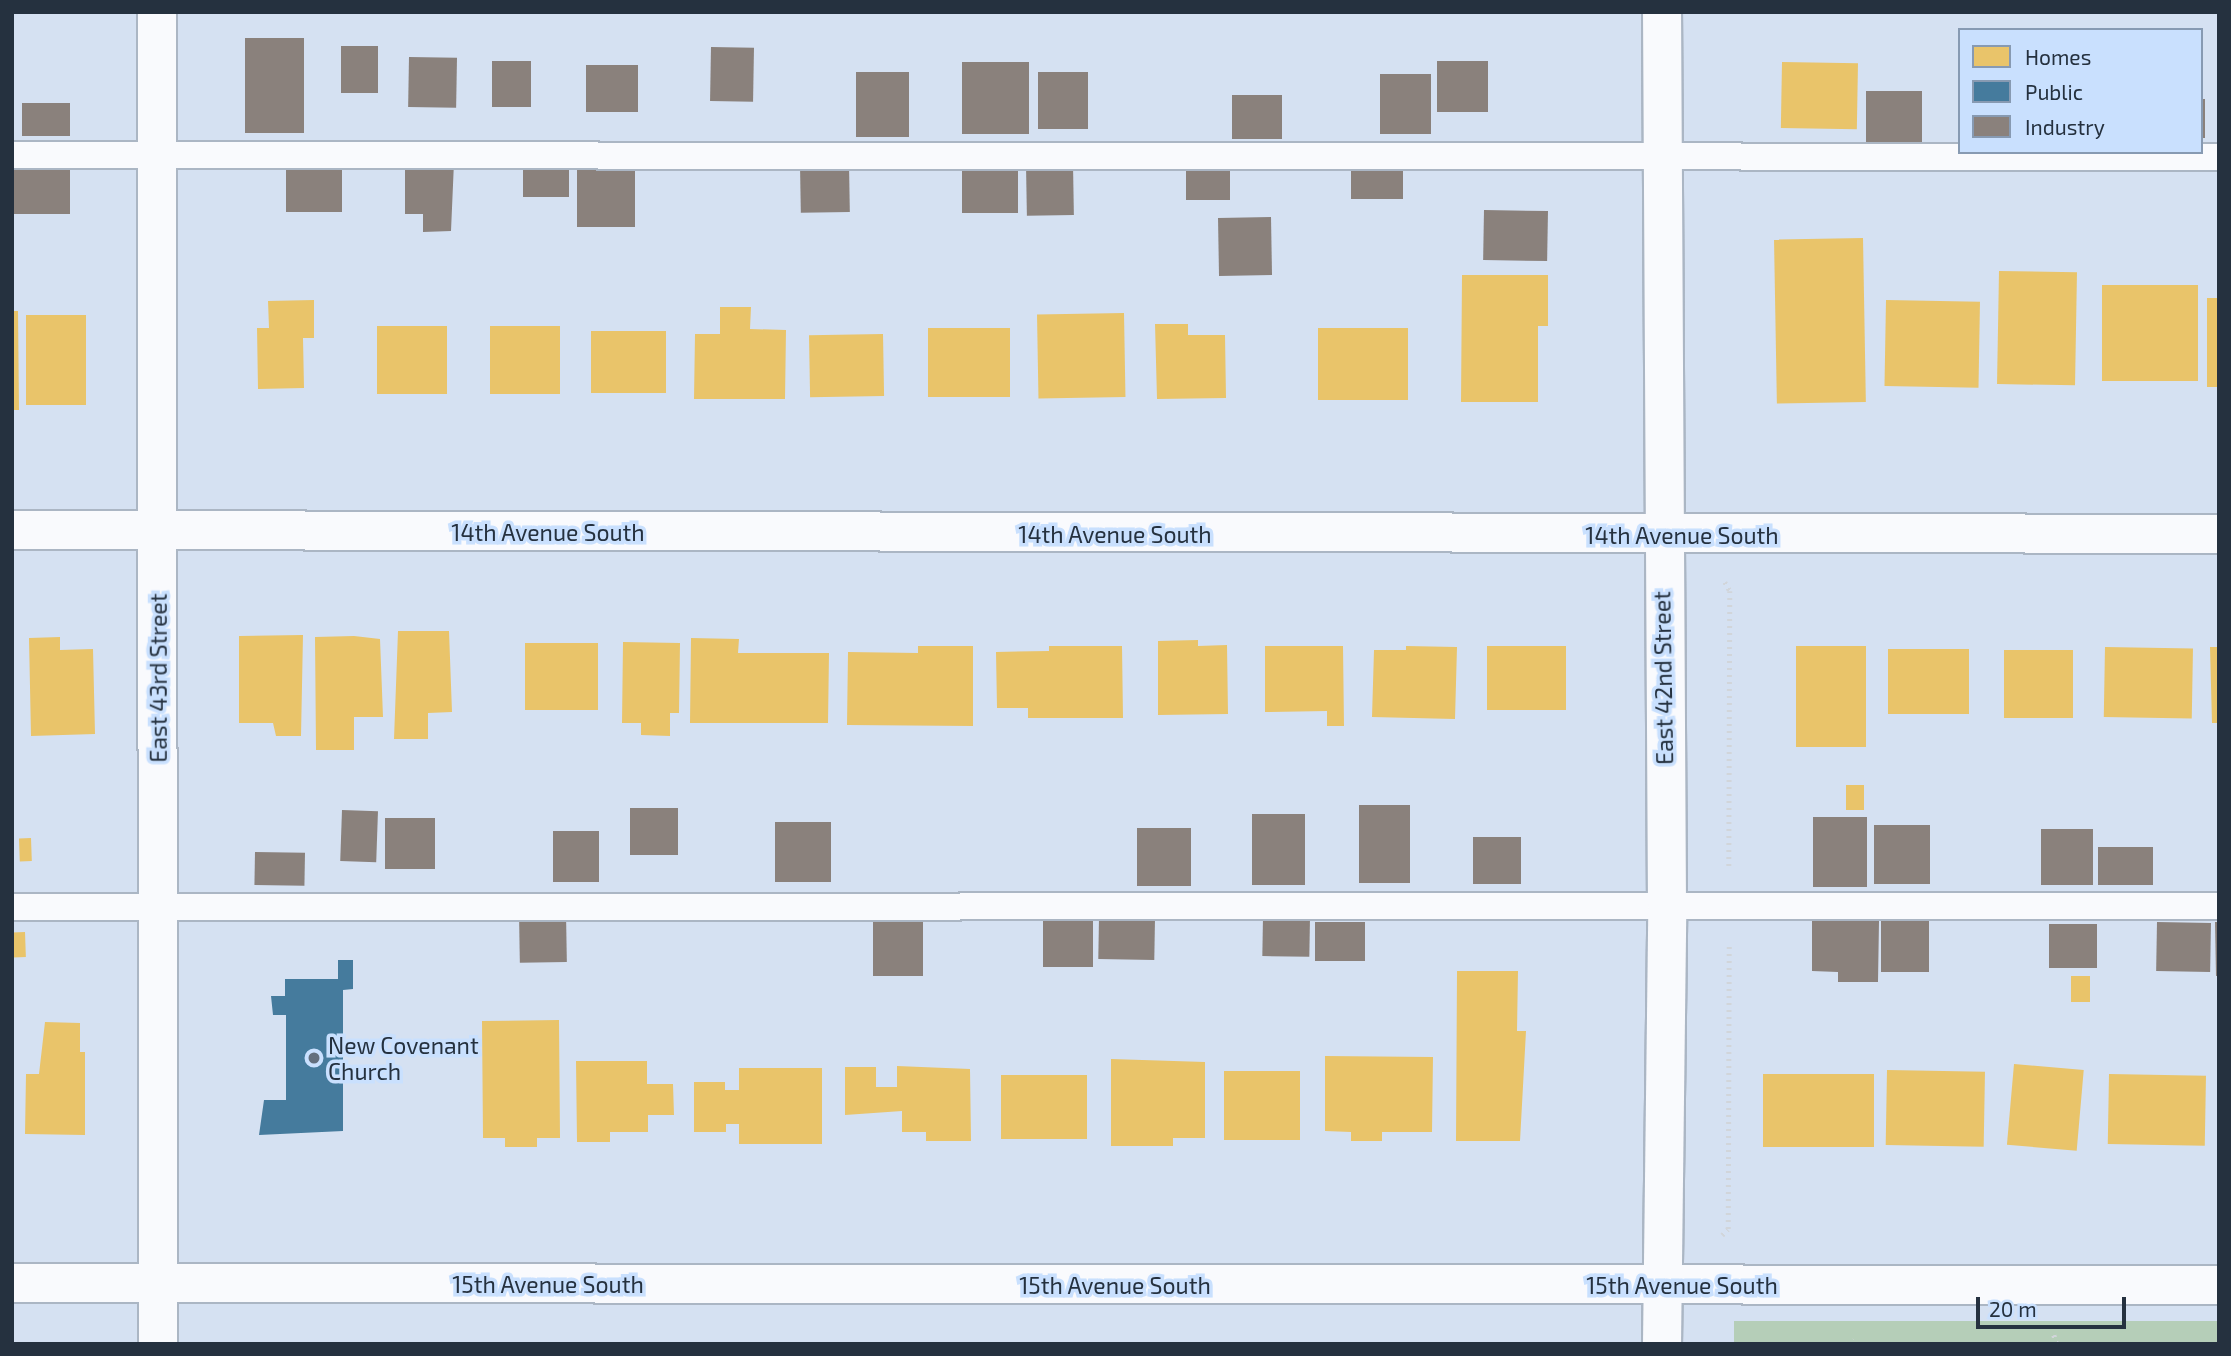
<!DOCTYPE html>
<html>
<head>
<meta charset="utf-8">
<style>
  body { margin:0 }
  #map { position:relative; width:2231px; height:1356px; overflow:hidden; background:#d5e1f2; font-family:"Exo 2",sans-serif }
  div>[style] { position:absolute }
  .green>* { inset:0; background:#b5ceb8; transform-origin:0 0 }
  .homes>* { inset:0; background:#e9c46a; transform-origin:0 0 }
  .public>* { inset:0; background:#457b9d }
  .industry>* { inset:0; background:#8a817c; transform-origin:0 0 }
  .path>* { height:4.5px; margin-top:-2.25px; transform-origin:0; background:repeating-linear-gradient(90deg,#d1d5da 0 2px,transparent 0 7px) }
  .roads { filter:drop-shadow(2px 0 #abb6c4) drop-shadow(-2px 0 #abb6c4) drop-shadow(0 2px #abb6c4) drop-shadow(0 -2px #abb6c4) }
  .service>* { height:26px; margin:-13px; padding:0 13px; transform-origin:13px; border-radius:13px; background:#f9fafd }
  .minor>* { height:38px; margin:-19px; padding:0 19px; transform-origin:19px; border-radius:19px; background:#f9fafd }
  .tertiary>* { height:38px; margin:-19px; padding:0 19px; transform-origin:19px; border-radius:19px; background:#f9fafd }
  .dots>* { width:19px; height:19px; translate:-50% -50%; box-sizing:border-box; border:4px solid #c9e0fe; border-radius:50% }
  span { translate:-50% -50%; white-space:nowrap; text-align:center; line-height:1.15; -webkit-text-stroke:7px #c9e0fe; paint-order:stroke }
  .street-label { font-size:23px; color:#25313f }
  .poi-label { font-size:23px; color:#25313f }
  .left { translate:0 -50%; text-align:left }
  .frame { position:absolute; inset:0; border:14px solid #25313f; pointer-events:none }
  .legend { position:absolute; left:1958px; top:28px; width:245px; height:126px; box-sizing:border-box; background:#c9e0fe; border:2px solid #879ab2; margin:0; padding:9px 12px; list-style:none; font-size:21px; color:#25313f }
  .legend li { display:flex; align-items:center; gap:14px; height:35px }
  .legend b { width:35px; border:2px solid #879ab2 }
  .scale { position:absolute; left:1976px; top:1297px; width:150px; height:32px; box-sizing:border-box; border:4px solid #25313f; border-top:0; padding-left:9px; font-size:21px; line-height:24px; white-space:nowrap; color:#25313f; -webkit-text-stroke:5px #c9e0fe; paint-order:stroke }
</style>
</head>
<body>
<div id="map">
  <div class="green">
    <div style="left:1734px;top:1321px;width:485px;height:23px"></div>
  </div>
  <div class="homes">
    <div style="left:1782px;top:62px;width:76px;height:66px;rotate:1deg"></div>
    <div style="left:1863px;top:238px;width:164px;height:89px;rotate:89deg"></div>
    <div style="left:1999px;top:271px;width:78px;height:113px;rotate:1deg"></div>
    <div style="clip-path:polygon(1462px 275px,1548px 275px,1548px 326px,1538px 326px,1538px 402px,1461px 402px)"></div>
    <div style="left:2102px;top:285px;width:96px;height:96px"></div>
    <div style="left:2207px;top:298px;width:12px;height:89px"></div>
    <div style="clip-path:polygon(314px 300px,314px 338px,303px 338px,304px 388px,258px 389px,257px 328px,269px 328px,268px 301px)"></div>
    <div style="left:1886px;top:300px;width:94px;height:86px;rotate:1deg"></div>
    <div style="clip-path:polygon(720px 307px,751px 307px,750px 329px,786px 330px,785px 399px,694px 399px,695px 334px,720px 334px)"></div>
    <div style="clip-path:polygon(12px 311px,18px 311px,19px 410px,12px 410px)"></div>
    <div style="left:1124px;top:313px;width:84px;height:87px;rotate:89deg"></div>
    <div style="left:26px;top:315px;width:60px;height:90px"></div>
    <div style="clip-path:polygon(1155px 324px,1188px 324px,1188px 335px,1225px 335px,1226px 398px,1157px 399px)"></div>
    <div style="left:377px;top:326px;width:70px;height:68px"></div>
    <div style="left:490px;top:326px;width:70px;height:68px"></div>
    <div style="left:928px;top:328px;width:82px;height:69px"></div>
    <div style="left:1318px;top:328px;width:90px;height:72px"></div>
    <div style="left:591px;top:331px;width:75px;height:62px"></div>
    <div style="left:883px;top:334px;width:62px;height:74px;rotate:89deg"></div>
    <div style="clip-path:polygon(398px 631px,449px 631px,452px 712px,428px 713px,428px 739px,394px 739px)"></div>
    <div style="clip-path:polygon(303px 635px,301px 736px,276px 736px,273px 723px,239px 723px,239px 636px)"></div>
    <div style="clip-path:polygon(354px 636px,380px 639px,383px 717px,354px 717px,354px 750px,316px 750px,315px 637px)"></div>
    <div style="clip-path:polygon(60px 637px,60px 650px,93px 649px,95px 734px,31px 736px,29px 638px)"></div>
    <div style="clip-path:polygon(691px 638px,739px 639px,738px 653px,829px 653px,828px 723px,690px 723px)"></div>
    <div style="clip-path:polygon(1198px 640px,1198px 646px,1227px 645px,1228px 714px,1158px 715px,1158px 641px)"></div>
    <div style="clip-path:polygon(623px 642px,680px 643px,679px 713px,670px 713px,670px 736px,641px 735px,641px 723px,622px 723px)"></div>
    <div style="left:525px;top:643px;width:73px;height:67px"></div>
    <div style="clip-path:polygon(918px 646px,973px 646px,973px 726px,847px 725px,848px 652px,918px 653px)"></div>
    <div style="clip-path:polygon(1049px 646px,1122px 646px,1123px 718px,1028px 718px,1028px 708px,997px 708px,996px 652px,1049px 651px)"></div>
    <div style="clip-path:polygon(1265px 646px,1343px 646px,1344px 726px,1327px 726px,1327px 711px,1265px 712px)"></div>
    <div style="clip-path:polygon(1406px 646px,1457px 647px,1455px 719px,1372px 717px,1374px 650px,1406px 650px)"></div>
    <div style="left:1487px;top:646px;width:79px;height:64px"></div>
    <div style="left:1796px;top:646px;width:70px;height:101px"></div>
    <div style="left:2105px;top:647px;width:88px;height:70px;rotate:1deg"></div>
    <div style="clip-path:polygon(2210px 647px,2219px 647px,2219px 723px,2212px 723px)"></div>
    <div style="left:1888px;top:649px;width:81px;height:65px"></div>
    <div style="left:2004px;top:650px;width:69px;height:68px"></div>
    <div style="left:1846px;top:785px;width:18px;height:25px"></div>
    <div style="left:31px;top:838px;width:23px;height:12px;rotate:88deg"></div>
    <div style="left:25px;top:932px;width:25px;height:13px;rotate:88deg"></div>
    <div style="clip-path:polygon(1457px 971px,1518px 971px,1517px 1031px,1526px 1031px,1520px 1141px,1456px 1141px)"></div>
    <div style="left:2071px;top:976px;width:19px;height:26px"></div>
    <div style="clip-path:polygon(559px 1020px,560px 1138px,537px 1138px,537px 1147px,505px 1147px,505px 1138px,483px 1138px,482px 1021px)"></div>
    <div style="clip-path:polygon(45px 1022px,80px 1023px,80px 1052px,85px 1052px,85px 1135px,25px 1134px,26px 1074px,39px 1074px)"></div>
    <div style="clip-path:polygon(1325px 1056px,1433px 1057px,1432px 1132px,1382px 1132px,1382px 1141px,1351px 1141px,1351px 1132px,1325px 1131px)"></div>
    <div style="clip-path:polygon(1111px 1059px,1205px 1062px,1205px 1138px,1173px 1138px,1173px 1146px,1111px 1146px)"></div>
    <div style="clip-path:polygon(576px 1061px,647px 1061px,647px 1084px,673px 1084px,674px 1115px,648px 1115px,648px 1132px,610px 1132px,610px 1142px,577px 1142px)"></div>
    <div style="left:2014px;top:1064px;width:70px;height:81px;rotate:5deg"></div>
    <div style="clip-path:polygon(897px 1066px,970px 1069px,971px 1141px,926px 1141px,926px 1132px,902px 1132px,902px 1111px,845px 1115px,845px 1067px,876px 1067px,876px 1087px,897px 1087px)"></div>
    <div style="clip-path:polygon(739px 1068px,822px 1068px,822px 1144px,739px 1144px,739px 1124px,726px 1124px,726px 1132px,694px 1132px,694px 1082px,725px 1082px,725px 1090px,739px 1090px)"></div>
    <div style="left:1887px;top:1070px;width:98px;height:75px;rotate:1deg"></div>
    <div style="left:1300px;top:1071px;width:69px;height:76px;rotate:90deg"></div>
    <div style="left:1763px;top:1074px;width:111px;height:73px"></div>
    <div style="left:2109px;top:1074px;width:97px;height:70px;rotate:1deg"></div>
    <div style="left:1087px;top:1075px;width:64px;height:86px;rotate:90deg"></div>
  </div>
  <div class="public">
    <div style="clip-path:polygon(338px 960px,353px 960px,353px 989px,343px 990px,343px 1131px,259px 1135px,264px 1100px,286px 1100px,286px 1015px,273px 1015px,271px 996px,285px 996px,285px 979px,338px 979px)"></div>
  </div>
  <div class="industry">
    <div style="left:245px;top:38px;width:59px;height:95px"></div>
    <div style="left:341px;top:46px;width:37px;height:47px"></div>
    <div style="left:711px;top:47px;width:43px;height:54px;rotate:1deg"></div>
    <div style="left:409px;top:57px;width:48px;height:50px;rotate:1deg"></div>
    <div style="left:492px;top:61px;width:39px;height:46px"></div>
    <div style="left:1437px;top:61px;width:51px;height:51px"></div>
    <div style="left:962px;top:62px;width:67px;height:72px"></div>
    <div style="left:586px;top:65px;width:52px;height:47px"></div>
    <div style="left:856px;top:72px;width:53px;height:65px"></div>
    <div style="left:1038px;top:72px;width:50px;height:57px"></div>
    <div style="left:1380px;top:74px;width:51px;height:60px"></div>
    <div style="left:1866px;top:91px;width:56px;height:54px"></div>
    <div style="left:1232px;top:95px;width:50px;height:44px"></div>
    <div style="left:2201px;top:99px;width:4px;height:39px"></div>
    <div style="left:22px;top:103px;width:48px;height:33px"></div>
    <div style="left:13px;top:162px;width:57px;height:52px"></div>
    <div style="clip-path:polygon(454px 162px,451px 231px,423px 232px,423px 214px,405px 214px,405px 163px)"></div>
    <div style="left:577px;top:162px;width:58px;height:65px"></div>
    <div style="left:1018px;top:163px;width:50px;height:56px;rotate:90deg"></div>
    <div style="left:849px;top:164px;width:48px;height:49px;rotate:89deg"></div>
    <div style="left:1073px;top:164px;width:51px;height:47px;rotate:89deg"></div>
    <div style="left:286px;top:165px;width:56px;height:47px"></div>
    <div style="left:1186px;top:165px;width:44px;height:35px"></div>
    <div style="left:1351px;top:165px;width:52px;height:34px"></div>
    <div style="left:523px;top:167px;width:46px;height:30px"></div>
    <div style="left:1484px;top:210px;width:64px;height:50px;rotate:1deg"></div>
    <div style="left:1271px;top:217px;width:58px;height:53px;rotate:89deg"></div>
    <div style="left:1359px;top:805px;width:51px;height:78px"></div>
    <div style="left:630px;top:808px;width:48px;height:47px"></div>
    <div style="left:342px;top:810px;width:36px;height:51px;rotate:2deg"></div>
    <div style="left:1252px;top:814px;width:53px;height:71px"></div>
    <div style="left:1813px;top:817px;width:54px;height:70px"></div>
    <div style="left:385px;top:818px;width:50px;height:51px"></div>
    <div style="left:775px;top:822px;width:56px;height:60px"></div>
    <div style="left:1930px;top:825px;width:59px;height:56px;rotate:90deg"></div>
    <div style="left:1137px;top:828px;width:54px;height:58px"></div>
    <div style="left:2041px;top:829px;width:52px;height:56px"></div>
    <div style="left:553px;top:831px;width:46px;height:51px"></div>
    <div style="left:1521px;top:837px;width:47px;height:48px;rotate:90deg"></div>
    <div style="left:2098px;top:847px;width:55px;height:38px"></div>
    <div style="left:255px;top:852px;width:50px;height:33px;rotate:1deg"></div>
    <div style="left:566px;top:913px;width:49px;height:47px;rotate:89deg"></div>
    <div style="left:1263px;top:917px;width:47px;height:39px;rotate:1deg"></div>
    <div style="left:1099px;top:918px;width:56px;height:41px;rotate:1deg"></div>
    <div style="left:1043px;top:919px;width:50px;height:48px"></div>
    <div style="left:873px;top:920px;width:50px;height:56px"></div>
    <div style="clip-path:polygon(1812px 921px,1879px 921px,1878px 982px,1838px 982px,1838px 972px,1812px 971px)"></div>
    <div style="left:1881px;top:921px;width:48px;height:51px"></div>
    <div style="left:1315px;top:922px;width:50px;height:39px"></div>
    <div style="left:2157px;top:922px;width:54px;height:49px;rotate:1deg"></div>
    <div style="clip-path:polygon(2215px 922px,2219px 922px,2219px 976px,2216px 976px)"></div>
    <div style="left:2049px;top:924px;width:48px;height:44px"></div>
  </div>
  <div class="path">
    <div style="left:1725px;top:582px;width:10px;rotate:61deg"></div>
    <div style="left:1730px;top:591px;width:276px;rotate:90.2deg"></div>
    <div style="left:1722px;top:1235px;width:8px;rotate:-45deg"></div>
    <div style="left:1728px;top:1229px;width:284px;rotate:-89.8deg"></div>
    <div style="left:2054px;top:1335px;width:9px;rotate:72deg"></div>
    <div style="left:1848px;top:1344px;width:7px;rotate:-56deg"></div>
  </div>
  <div class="roads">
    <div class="service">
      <div style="left:12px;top:155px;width:2207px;rotate:0.05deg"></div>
      <div style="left:12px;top:907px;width:2207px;rotate:-0.03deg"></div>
    </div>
    <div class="minor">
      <div style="left:157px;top:12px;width:1332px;rotate:89.96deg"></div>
      <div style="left:12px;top:530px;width:2207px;rotate:0.1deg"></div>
      <div style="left:12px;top:1283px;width:2207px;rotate:0.05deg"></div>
    </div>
    <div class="tertiary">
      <div style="left:1662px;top:1344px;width:440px;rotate:-89.3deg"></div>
      <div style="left:1667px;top:904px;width:892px;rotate:-90.32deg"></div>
    </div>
  </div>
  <div class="dots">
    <div style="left:314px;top:1058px;background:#636f7e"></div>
  </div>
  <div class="street-label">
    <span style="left:548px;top:532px">14th Avenue South</span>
    <span style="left:1115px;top:534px">14th Avenue South</span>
    <span style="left:1682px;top:535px">14th Avenue South</span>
    <span style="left:158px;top:678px;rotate:-90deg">East 43rd Street</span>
    <span style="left:1663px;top:678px;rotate:-91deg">East 42nd Street</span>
    <span style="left:548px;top:1284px">15th Avenue South</span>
    <span style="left:1115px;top:1285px">15th Avenue South</span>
    <span style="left:1682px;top:1285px">15th Avenue South</span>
  </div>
  <div class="poi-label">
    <span class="left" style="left:328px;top:1058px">New Covenant<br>Church</span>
  </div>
  <div class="frame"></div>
  <ul class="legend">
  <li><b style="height:19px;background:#e9c46a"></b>Homes</li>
  <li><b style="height:19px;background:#457b9d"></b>Public</li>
  <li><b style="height:19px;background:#8a817c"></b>Industry</li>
  </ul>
  <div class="scale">20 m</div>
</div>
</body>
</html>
